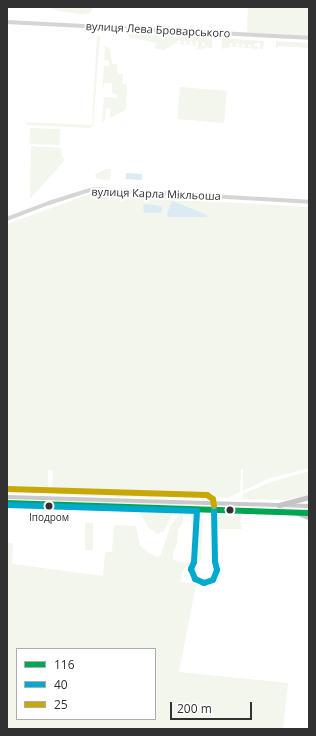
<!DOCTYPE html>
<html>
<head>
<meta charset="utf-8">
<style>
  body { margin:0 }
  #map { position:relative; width:316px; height:736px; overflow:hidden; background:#fff; font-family:"Open Sans",sans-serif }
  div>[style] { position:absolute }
  .green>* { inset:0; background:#f2f6ed; transform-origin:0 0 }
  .water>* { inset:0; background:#dbebf3; transform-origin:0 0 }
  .minor>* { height:3.5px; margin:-1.75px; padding:0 1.75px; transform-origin:1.75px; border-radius:1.75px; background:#d5d5d5 }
  .major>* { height:4px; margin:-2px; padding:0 2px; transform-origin:2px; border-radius:2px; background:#c9c9c9 }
  .highway>* { height:5px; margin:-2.5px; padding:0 2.5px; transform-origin:2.5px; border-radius:2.5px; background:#c3c3c3 }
  .bus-1>* { height:6px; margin:-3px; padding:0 3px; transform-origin:3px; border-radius:3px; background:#00a651 }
  .bus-2>* { height:6px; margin:-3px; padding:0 3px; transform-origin:3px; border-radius:3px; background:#00a9ce }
  .bus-3>* { height:6px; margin:-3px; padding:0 3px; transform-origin:3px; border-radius:3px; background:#c8a807 }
  .dots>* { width:11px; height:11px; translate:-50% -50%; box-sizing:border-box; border:2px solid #fff; border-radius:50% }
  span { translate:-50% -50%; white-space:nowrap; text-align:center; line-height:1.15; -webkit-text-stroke:4px #fff; paint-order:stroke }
  .bus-label { font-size:10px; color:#313131 }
  .street-label { font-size:11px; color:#313131 }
  .frame { position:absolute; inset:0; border:8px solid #313131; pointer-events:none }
  .legend { position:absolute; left:16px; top:648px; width:140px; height:72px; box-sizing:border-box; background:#fff; border:1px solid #adadad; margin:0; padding:5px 7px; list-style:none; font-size:12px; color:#313131 }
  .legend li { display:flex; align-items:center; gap:8px; height:20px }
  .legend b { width:20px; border:1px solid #adadad }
  .scale { position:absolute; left:170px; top:702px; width:82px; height:18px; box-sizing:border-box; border:2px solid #313131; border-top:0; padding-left:5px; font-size:12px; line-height:14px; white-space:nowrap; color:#313131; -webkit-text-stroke:3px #fff; paint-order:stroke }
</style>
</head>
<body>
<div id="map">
  <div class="green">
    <div style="clip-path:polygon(47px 7px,93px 7px,90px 13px,80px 14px,59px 11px)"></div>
    <div style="clip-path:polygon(248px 7px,309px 7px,309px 36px,250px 33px,247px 30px)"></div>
    <div style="left:128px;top:30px;width:86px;height:2px;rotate:3deg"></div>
    <div style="clip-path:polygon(128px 33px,213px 38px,212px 45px,212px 48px,209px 48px,204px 46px,205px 43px,203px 42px,202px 43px,203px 46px,207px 48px,197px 49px,199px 43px,197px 41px,195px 43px,197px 46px,191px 45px,193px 43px,191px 41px,189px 43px,191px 45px,185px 45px,187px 42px,185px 41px,183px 42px,185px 45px,179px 44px,181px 42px,179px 40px,177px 42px,178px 44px,174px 44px,164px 50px,154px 48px,156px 43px,129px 37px)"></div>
    <div style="clip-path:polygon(97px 36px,100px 36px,93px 126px,90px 128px,27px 125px,26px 122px,92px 125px)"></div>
    <div style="clip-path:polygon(222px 38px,264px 41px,263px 49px,260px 49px,260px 43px,255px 43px,254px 46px,259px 47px,258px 49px,250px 48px,251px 46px,249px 44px,248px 45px,249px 48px,244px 48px,245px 45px,244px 44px,242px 45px,243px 48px,238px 47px,239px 45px,237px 43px,236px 45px,237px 47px,231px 47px,233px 44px,231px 43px,229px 44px,231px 47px,222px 49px)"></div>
    <div style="clip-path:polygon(276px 41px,309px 43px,309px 48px,278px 46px,277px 49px,276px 49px)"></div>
    <div style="clip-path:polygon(105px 46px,110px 49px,112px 64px,117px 64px,118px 74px,123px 74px,122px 84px,127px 84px,126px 110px,110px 118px,110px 109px,106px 108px,105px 120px,102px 122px,104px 97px,117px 98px,117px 94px,112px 93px,112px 83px,104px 83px,102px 94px,104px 66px,109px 66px,109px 61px,104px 60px)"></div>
    <div style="left:180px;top:87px;width:47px;height:32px;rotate:5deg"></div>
    <div style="left:30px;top:128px;width:30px;height:16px;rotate:2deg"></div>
    <div style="clip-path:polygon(31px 146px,61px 148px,62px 157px,65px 160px,30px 199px)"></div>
    <div style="clip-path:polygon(106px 169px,111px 169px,110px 180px,97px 179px,95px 174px)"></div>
    <div style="clip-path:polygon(90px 194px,309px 207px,309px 468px,267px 479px,243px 491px,243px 469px,241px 469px,240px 492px,228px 498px,162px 495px,156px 498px,56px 495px,52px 491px,53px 471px,48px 470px,48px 489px,43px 493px,7px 492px,7px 224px)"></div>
    <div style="clip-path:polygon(309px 471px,309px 495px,285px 500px,243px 499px,243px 494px,268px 483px)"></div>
    <div style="clip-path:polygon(57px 500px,198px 505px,199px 506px,59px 503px,56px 502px)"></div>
    <div style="clip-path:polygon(139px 511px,171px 512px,172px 515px,164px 531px,157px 534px,149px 528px)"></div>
    <div style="clip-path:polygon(192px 511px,198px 513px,203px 519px,201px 559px,198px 565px,196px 562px,196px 549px,190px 545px,192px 544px,193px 529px,191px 529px)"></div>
    <div style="clip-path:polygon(evenodd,180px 513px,183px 515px,183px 523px,178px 529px,177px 544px,173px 553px,173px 560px,186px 563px,194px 563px,197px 566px,198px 574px,196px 574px,192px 568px,186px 567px,182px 572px,181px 582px,196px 584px,179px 672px,288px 683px,283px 729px,7px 729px,7px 543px,13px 543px,12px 564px,103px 576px,105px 552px,112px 552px,114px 525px,136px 526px,140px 545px,147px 552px,158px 557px,161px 554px,170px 527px,180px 513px,17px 649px,155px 649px,155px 719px,17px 719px,17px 649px)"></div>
    <div style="clip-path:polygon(242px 514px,240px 522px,242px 529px,212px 529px,213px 516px,234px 516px)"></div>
    <div style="left:85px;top:523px;width:8px;height:27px"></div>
  </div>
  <div class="water">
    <div style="left:126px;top:173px;width:16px;height:6px;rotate:4deg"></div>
    <div style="clip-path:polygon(173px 201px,207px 215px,207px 217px,168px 217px,167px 214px,171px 203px)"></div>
    <div style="clip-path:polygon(145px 204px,160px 206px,162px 207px,161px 213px,144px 213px,143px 205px)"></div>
  </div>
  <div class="minor">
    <div style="left:7px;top:22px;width:302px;rotate:3deg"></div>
    <div style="left:7px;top:219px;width:45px;rotate:-20.9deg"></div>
    <div style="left:49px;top:203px;width:46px;rotate:-17.7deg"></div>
    <div style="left:93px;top:189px;width:216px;rotate:3.4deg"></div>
  </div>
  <div class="major">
    <div style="left:7px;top:497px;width:302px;rotate:1.7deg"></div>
    <div style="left:7px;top:503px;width:302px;rotate:1.9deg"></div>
  </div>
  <div class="highway">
    <div style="left:279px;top:505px;width:31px;rotate:-15deg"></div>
    <div style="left:295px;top:512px;width:15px;rotate:20deg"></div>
  </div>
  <div class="bus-1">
    <div style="left:7px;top:503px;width:302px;rotate:1.9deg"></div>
  </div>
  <div class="bus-2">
    <div style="left:7px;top:505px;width:190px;rotate:1.8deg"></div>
    <div style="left:197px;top:511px;width:51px;rotate:93.4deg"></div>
    <div style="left:194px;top:562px;width:8px;rotate:113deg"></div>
    <div style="left:191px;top:569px;width:11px;rotate:68deg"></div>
    <div style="left:195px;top:579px;width:10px;rotate:24deg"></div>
    <div style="left:204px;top:583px;width:9px;rotate:-18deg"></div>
    <div style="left:213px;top:580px;width:11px;rotate:-68deg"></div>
    <div style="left:217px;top:570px;width:9px;rotate:-103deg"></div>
    <div style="left:215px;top:561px;width:53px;rotate:-91.1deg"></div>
  </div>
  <div class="bus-3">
    <div style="left:7px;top:489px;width:200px;rotate:1.7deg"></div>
    <div style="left:207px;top:495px;width:7px;rotate:34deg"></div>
    <div style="left:213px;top:499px;width:7px;rotate:82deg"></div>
  </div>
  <div class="dots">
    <div style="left:49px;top:506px;background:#313131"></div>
    <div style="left:230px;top:510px;background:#313131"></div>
  </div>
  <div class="bus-label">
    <span style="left:49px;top:518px">Іподром</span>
  </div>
  <div class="street-label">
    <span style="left:158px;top:30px;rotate:3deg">вулиця Лева Броварського</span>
    <span style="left:156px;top:194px;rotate:2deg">вулиця Карла Мікльоша</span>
  </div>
  <div class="frame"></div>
  <ul class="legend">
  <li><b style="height:5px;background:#00a651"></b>116</li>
  <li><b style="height:5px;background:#00a9ce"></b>40</li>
  <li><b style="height:5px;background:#c8a807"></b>25</li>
  </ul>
  <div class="scale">200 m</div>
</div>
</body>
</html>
